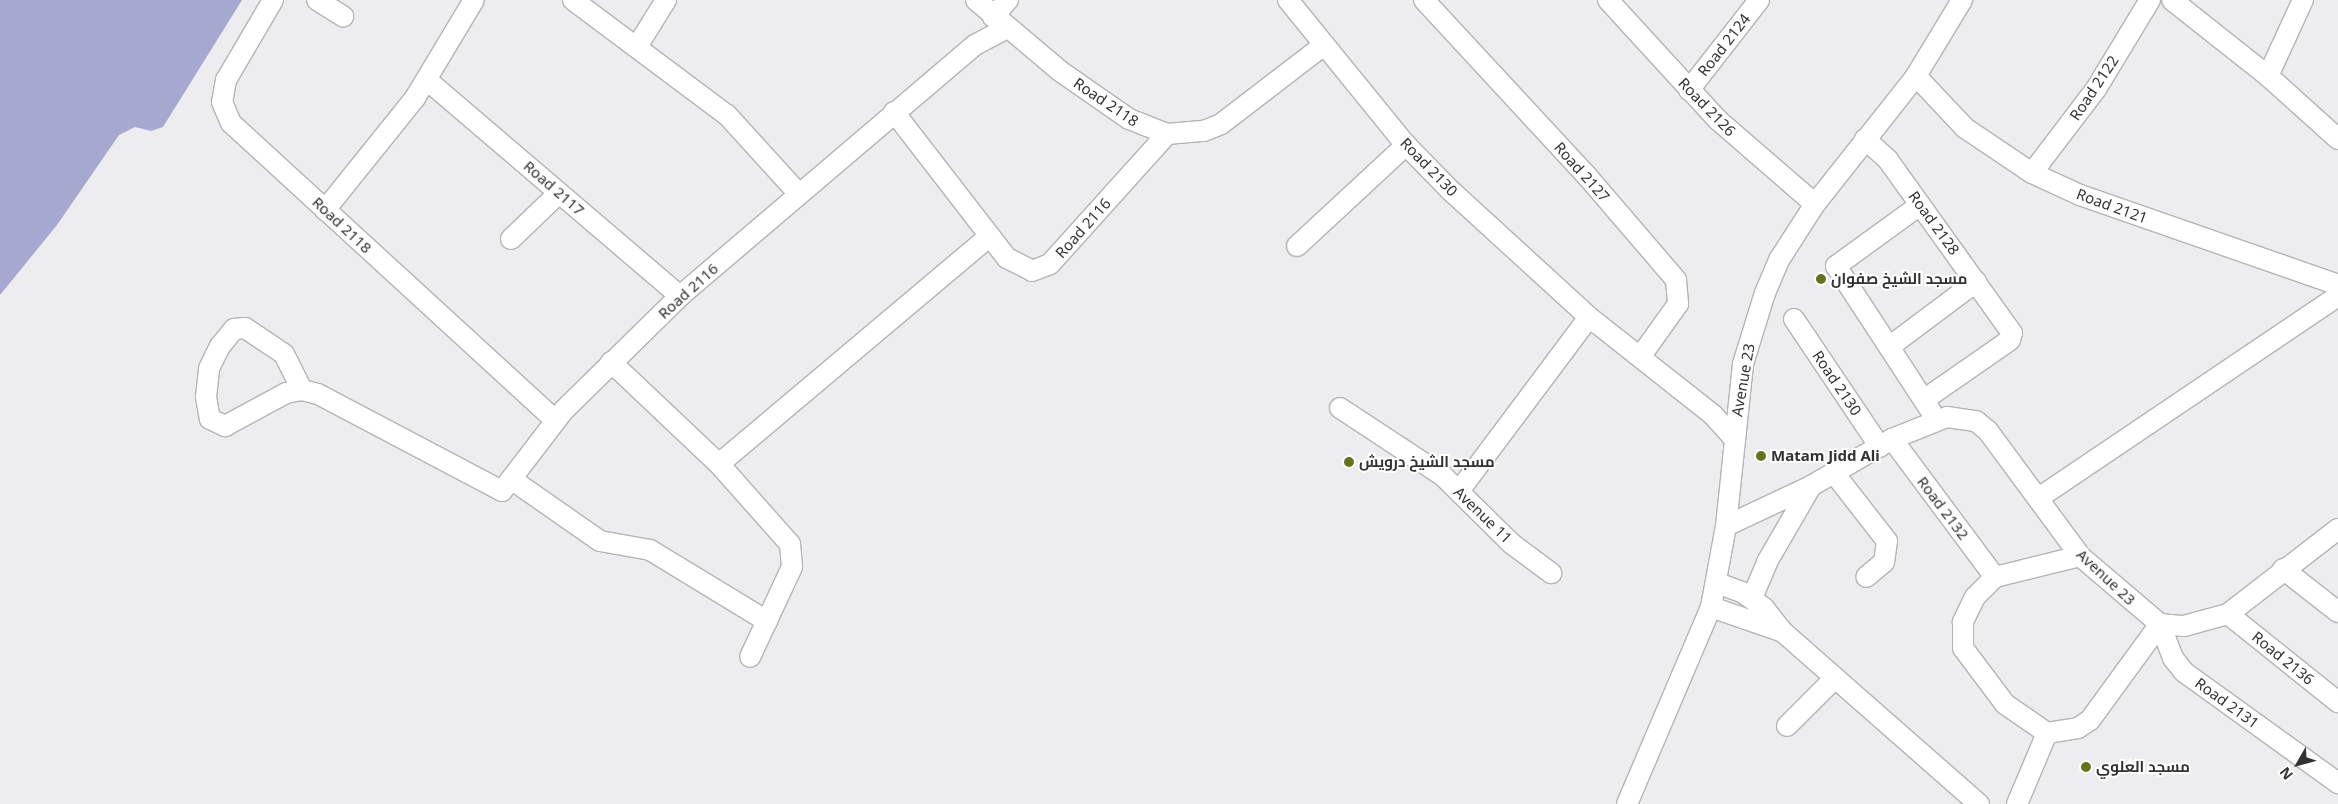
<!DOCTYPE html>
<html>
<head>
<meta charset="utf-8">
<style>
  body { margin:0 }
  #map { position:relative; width:2338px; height:804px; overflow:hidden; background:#ededf0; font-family:"Noto Sans",Cairo,sans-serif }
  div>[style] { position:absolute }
  .water>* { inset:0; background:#a7a8cf }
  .roads { filter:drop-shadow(1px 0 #b4b4b7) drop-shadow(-1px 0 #b4b4b7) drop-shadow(0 1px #b4b4b7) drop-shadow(0 -1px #b4b4b7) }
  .minor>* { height:20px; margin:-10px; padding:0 10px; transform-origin:10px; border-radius:10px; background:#fff }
  .dots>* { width:14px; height:14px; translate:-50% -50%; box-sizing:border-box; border:2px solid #fff; border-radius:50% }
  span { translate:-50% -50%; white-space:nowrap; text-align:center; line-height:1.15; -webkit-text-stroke:4px #fff; paint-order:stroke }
  .street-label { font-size:15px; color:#323233 }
  .poi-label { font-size:15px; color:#323233; font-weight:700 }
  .left { translate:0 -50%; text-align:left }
  .north { position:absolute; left:2273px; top:739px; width:50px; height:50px; -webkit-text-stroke:4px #fff; paint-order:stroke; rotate:232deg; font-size:14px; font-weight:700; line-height:20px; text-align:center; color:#323233 }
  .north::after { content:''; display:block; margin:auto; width:18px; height:22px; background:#323233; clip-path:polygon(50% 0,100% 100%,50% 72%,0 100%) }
</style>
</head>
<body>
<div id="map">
  <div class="water">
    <div style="clip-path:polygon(0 0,242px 0,163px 127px,151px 131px,135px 127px,119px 135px,57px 225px,0 295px)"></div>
  </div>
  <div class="roads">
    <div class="minor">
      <div style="left:273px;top:0;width:93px;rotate:120.4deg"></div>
      <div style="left:226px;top:80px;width:22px;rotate:100deg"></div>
      <div style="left:222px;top:102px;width:23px;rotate:67deg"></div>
      <div style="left:231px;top:123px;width:440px;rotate:42.5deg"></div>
      <div style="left:317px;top:0;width:31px;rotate:32deg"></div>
      <div style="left:573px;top:0;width:192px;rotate:36.8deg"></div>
      <div style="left:727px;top:115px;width:107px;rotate:47.7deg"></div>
      <div style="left:976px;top:0;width:110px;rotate:40.2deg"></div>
      <div style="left:1060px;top:71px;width:84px;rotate:34.8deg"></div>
      <div style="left:1129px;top:119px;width:41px;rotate:21.5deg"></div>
      <div style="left:1167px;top:134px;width:37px;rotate:-5deg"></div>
      <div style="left:1204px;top:131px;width:18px;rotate:-22deg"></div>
      <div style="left:1221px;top:124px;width:130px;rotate:-37.5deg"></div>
      <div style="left:1288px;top:0;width:187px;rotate:50.9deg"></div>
      <div style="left:1406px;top:145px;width:63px;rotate:45.6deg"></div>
      <div style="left:1450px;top:190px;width:188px;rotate:42.4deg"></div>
      <div style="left:1589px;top:317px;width:158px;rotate:38.3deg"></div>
      <div style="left:1713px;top:415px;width:31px;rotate:48deg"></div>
      <div style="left:1424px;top:0;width:240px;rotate:47.2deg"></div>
      <div style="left:1587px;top:176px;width:137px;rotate:49.4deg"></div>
      <div style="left:1676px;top:280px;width:24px;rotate:85deg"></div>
      <div style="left:1678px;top:304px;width:65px;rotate:125.6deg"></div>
      <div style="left:1608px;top:0;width:163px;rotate:47.5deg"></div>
      <div style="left:1718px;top:120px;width:128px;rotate:40.9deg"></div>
      <div style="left:2172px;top:0;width:122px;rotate:38.4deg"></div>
      <div style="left:2268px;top:76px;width:94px;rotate:42deg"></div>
      <div style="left:993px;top:17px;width:23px;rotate:-49deg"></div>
      <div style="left:638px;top:45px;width:53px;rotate:-58.1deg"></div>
      <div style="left:1916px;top:76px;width:71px;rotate:46.7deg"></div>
      <div style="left:1965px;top:128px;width:81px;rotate:33.9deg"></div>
      <div style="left:2032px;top:173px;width:53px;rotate:24.6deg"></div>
      <div style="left:2080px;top:195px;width:273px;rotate:19.2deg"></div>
      <div style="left:2268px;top:76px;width:84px;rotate:-65.3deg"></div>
      <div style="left:427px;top:80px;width:333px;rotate:40.5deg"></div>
      <div style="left:1689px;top:90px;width:114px;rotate:-52.1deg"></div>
      <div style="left:894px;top:112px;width:185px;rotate:52.3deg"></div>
      <div style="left:1007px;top:258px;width:28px;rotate:27deg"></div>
      <div style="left:1032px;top:271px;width:19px;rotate:-21deg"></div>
      <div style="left:1050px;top:264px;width:175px;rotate:-48deg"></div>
      <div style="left:1865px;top:139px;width:31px;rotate:42deg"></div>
      <div style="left:1888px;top:160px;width:213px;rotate:54.4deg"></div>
      <div style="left:2012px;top:333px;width:7px;rotate:106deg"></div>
      <div style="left:2010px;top:340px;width:103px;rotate:145.2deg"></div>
      <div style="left:2032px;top:173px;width:106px;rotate:-52.7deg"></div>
      <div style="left:2096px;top:89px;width:104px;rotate:-58.8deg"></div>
      <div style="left:1920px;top:205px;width:104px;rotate:144deg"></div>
      <div style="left:1836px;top:266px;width:173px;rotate:56.8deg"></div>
      <div style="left:325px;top:210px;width:144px;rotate:-51.2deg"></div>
      <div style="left:415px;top:98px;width:114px;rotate:-59deg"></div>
      <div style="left:511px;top:239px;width:66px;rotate:-43.8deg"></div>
      <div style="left:1297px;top:246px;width:149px;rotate:-42.8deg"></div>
      <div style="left:1794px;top:319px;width:154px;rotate:56.1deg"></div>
      <div style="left:1889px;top:347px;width:109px;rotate:-36.8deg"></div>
      <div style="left:611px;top:362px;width:149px;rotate:43.4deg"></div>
      <div style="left:719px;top:464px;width:107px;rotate:48.4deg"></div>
      <div style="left:790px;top:544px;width:23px;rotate:85deg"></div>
      <div style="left:792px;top:567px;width:99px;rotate:115deg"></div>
      <div style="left:302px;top:390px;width:40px;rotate:-116.6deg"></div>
      <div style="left:284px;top:354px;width:47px;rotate:-146.3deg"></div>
      <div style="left:245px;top:328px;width:11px;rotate:175deg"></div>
      <div style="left:234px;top:329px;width:22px;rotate:129deg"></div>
      <div style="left:220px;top:346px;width:25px;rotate:116deg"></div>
      <div style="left:209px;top:369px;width:28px;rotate:96deg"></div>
      <div style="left:206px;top:397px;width:22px;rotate:80deg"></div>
      <div style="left:210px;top:419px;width:17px;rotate:25deg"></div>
      <div style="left:225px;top:426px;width:69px;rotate:-28.4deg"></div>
      <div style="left:286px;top:393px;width:16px;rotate:-11deg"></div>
      <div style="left:302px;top:390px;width:16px;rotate:14deg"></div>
      <div style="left:318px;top:394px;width:208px;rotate:27.8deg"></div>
      <div style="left:502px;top:491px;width:102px;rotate:-52.6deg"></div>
      <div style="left:564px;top:410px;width:163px;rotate:-44.5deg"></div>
      <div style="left:680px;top:296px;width:387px;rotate:-40.4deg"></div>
      <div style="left:975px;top:45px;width:34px;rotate:-28deg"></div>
      <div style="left:1340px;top:408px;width:123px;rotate:33.4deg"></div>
      <div style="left:1443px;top:476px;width:97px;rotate:44.6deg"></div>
      <div style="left:1512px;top:544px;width:49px;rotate:36.6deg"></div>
      <div style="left:1892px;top:439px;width:172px;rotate:53.3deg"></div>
      <div style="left:719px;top:464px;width:354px;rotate:-40.1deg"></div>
      <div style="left:1834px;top:473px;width:86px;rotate:52.1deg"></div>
      <div style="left:1887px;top:541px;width:21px;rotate:98deg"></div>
      <div style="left:1884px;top:562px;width:23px;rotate:140deg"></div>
      <div style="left:511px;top:479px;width:108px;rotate:34.9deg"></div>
      <div style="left:600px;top:541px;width:51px;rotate:10.2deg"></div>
      <div style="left:650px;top:550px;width:137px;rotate:31.3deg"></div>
      <div style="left:1459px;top:491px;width:217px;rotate:-53.2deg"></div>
      <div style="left:2040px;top:497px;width:359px;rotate:-34deg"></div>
      <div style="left:1726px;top:526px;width:94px;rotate:-25.2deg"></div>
      <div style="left:2080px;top:556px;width:88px;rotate:166.1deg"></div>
      <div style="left:1995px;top:577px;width:28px;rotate:135deg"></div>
      <div style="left:1975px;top:597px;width:28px;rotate:116deg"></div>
      <div style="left:1963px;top:622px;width:26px;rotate:90deg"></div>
      <div style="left:1963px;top:648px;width:70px;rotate:53.1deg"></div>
      <div style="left:2005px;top:704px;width:51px;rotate:34.6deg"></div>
      <div style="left:2047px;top:733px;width:31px;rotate:-9deg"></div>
      <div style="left:2078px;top:728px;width:14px;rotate:-34deg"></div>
      <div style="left:2090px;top:720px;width:119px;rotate:-53.9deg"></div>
      <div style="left:2283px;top:569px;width:70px;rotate:38deg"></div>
      <div style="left:1717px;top:583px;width:27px;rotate:20deg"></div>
      <div style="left:1742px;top:592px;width:27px;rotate:36deg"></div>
      <div style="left:1764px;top:608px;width:31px;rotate:52deg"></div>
      <div style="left:1783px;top:632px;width:261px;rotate:41.3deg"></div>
      <div style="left:1752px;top:598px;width:39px;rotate:-67deg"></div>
      <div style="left:1767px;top:562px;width:88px;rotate:-59.9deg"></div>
      <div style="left:1811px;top:486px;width:94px;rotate:-30.1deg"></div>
      <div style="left:1892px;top:439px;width:59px;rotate:-21.8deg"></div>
      <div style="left:1947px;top:417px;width:29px;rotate:8deg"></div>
      <div style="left:1976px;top:421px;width:16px;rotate:40deg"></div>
      <div style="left:1988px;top:431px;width:155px;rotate:53.6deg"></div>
      <div style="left:2080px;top:556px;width:105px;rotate:40.4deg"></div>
      <div style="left:2160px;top:624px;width:24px;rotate:5deg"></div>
      <div style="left:2184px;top:626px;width:46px;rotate:-15.3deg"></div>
      <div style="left:2228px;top:614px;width:139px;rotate:-37.7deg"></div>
      <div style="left:1711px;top:607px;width:76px;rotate:19.1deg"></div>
      <div style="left:2228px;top:614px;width:141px;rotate:38.7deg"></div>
      <div style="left:2160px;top:624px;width:36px;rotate:69deg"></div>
      <div style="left:2173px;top:658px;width:18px;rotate:52deg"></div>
      <div style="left:2184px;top:672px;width:190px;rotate:35.8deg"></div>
      <div style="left:1787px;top:726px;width:68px;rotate:-45deg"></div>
      <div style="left:1627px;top:804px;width:214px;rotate:-66.9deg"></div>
      <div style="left:1711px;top:607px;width:82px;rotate:-79.5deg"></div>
      <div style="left:1726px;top:526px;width:163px;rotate:-84deg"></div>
      <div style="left:1743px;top:364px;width:74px;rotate:-72.8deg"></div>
      <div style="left:1765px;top:293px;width:36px;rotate:-67deg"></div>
      <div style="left:1779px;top:260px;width:67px;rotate:-57.3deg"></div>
      <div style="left:1815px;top:204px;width:163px;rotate:-51.7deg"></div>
      <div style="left:1916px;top:76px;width:89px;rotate:-58.8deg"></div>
      <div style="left:2017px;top:804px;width:77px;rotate:-67.1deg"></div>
    </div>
  </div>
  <div class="dots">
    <div style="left:1821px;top:279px;background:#65731e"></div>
    <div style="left:1761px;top:456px;background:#65731e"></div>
    <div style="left:1349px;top:462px;background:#65731e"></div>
    <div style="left:2086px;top:767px;background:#65731e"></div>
  </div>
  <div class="street-label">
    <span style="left:1724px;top:45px;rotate:-52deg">Road 2124</span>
    <span style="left:2094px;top:88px;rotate:-56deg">Road 2122</span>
    <span style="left:1106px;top:102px;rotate:34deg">Road 2118</span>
    <span style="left:1707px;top:107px;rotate:46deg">Road 2126</span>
    <span style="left:1429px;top:167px;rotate:46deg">Road 2130</span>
    <span style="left:1582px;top:172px;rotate:48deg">Road 2127</span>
    <span style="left:554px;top:188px;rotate:41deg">Road 2117</span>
    <span style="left:2112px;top:206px;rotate:20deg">Road 2121</span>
    <span style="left:1934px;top:223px;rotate:54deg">Road 2128</span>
    <span style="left:342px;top:225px;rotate:43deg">Road 2118</span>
    <span style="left:1083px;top:228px;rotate:-48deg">Road 2116</span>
    <span style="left:688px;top:291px;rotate:-42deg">Road 2116</span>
    <span style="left:1743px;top:380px;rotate:-80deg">Avenue 23</span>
    <span style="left:1837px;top:383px;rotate:56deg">Road 2130</span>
    <span style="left:1943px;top:508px;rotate:53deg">Road 2132</span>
    <span style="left:1483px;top:515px;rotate:44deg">Avenue 11</span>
    <span style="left:2106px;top:577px;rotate:43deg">Avenue 23</span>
    <span style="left:2283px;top:658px;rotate:39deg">Road 2136</span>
    <span style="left:2227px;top:703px;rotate:36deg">Road 2131</span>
  </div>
  <div class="poi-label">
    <span class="left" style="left:1831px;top:279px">مسجد الشيخ صفوان</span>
    <span class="left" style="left:1771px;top:456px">Matam Jidd Ali</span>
    <span class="left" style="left:1359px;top:462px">مسجد الشيخ درويش</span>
    <span class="left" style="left:2096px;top:767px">مسجد العلوي</span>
  </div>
  <div class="north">N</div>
</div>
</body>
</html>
